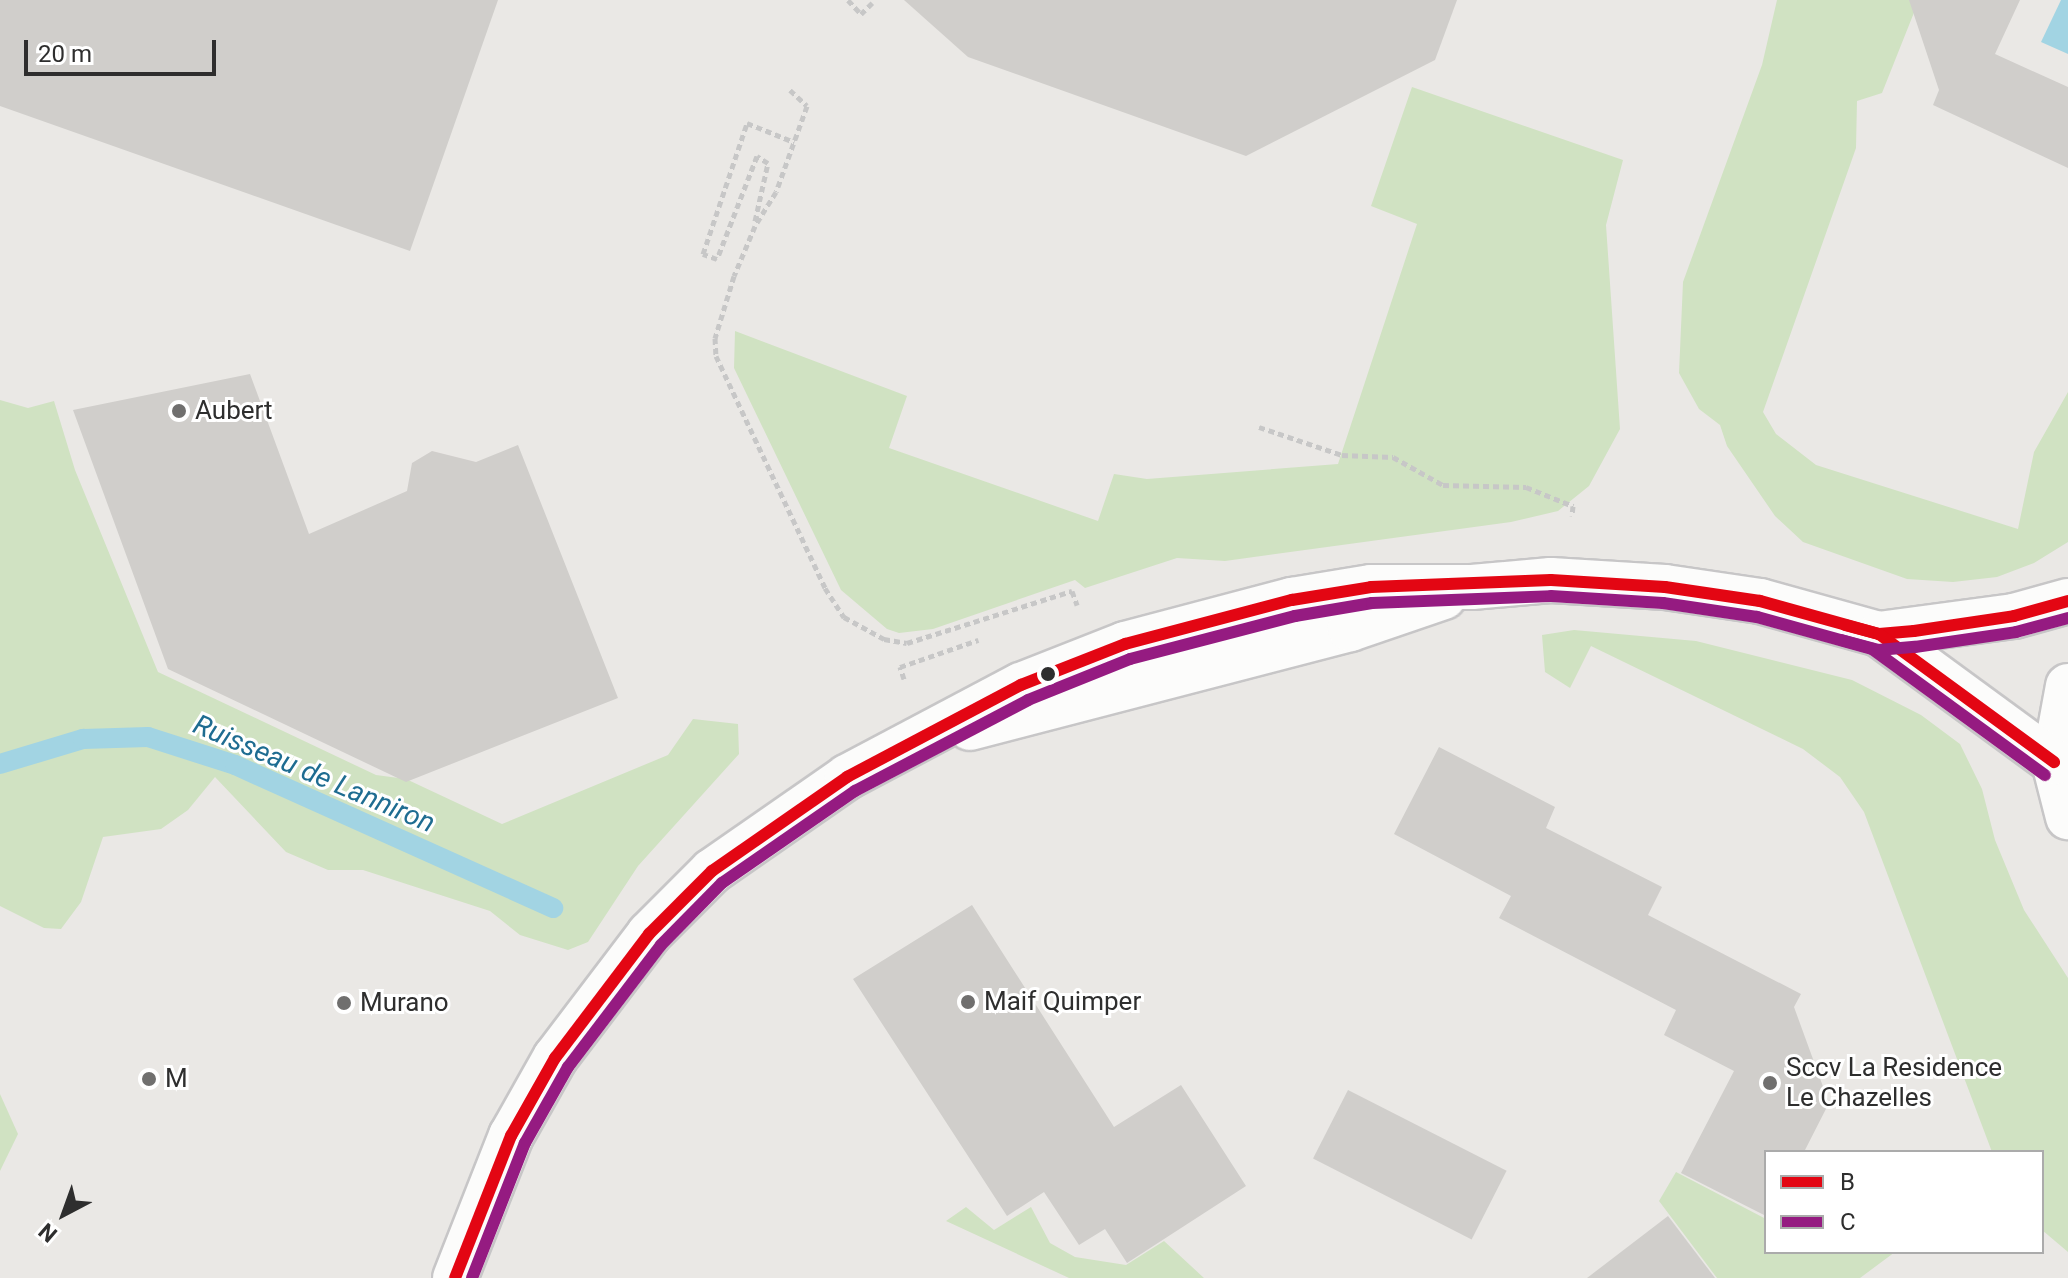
<!DOCTYPE html>
<html>
<head>
<meta charset="utf-8">
<style>
  body { margin:0 }
  #map { position:relative; width:2068px; height:1278px; overflow:hidden; background:#eae8e5; font-family:Roboto,sans-serif }
  div>[style] { position:absolute }
  .green>* { inset:0; background:#d0e2c2 }
  .water>* { inset:0; background:#a2d4e3 }
  .stream>* { height:20px; margin:-10px; padding:0 10px; transform-origin:10px; border-radius:10px; background:#a2d4e3 }
  .building>* { inset:0; background:#d0cecb; transform-origin:0 0 }
  .path>* { height:5px; margin-top:-2.5px; transform-origin:0; background:repeating-linear-gradient(90deg,#c7c7c7 0 6px,transparent 0 10px) }
  .roads { filter:drop-shadow(2px 0 #c7c6c7) drop-shadow(-2px 0 #c7c6c7) drop-shadow(0 2px #c7c6c7) drop-shadow(0 -2px #c7c6c7) }
  .minor>* { height:44px; margin:-22px; padding:0 22px; transform-origin:22px; border-radius:22px; background:#fcfcfb }
  .bus-1>* { height:12px; margin:-6px; padding:0 6px; transform-origin:6px; border-radius:6px; background:#e30613 }
  .bus-2>* { height:12px; margin:-6px; padding:0 6px; transform-origin:6px; border-radius:6px; background:#951b81 }
  .dots>* { width:22px; height:22px; translate:-50% -50%; box-sizing:border-box; border:4px solid #fff; border-radius:50% }
  span { translate:-50% -50%; white-space:nowrap; text-align:center; line-height:1.15; -webkit-text-stroke:6px #fff; paint-order:stroke }
  .poi-label { font-size:26px; color:#2e2e2e }
  .left { translate:0 -50%; text-align:left }
  .water-label { font-size:28px; color:#1e6c91; font-style:italic }
  .legend { position:absolute; left:1764px; top:1150px; width:280px; height:104px; box-sizing:border-box; background:#fff; border:2px solid #ababab; margin:0; padding:10px 14px; list-style:none; font-size:24px; color:#2e2e2e }
  .legend li { display:flex; align-items:center; gap:16px; height:40px }
  .legend b { width:40px; border:2px solid #ababab }
  .north { position:absolute; left:24px; top:1174px; width:80px; height:80px; -webkit-text-stroke:6px #fff; paint-order:stroke; rotate:221deg; font-size:22px; font-weight:700; line-height:32px; text-align:center; color:#2e2e2e }
  .north::after { content:''; display:block; margin:auto; width:28px; height:36px; background:#2e2e2e; clip-path:polygon(50% 0,100% 100%,50% 72%,0 100%) }
  .scale { position:absolute; left:24px; top:40px; width:192px; height:36px; box-sizing:border-box; border:4px solid #2e2e2e; border-top:0; padding-left:10px; font-size:24px; line-height:28px; white-space:nowrap; color:#2e2e2e; -webkit-text-stroke:6px #fff; paint-order:stroke }
</style>
</head>
<body>
<div id="map">
  <div class="green">
    <div style="clip-path:polygon(1777px 0,1919px 0,1882px 93px,1857px 101px,1856px 148px,1763px 412px,1776px 434px,1816px 465px,2018px 529px,2034px 452px,2068px 392px,2068px 542px,2034px 563px,1997px 577px,1953px 582px,1907px 579px,1803px 542px,1775px 516px,1727px 446px,1720px 425px,1699px 409px,1679px 373px,1683px 282px,1762px 65px)"></div>
    <div style="clip-path:polygon(1412px 87px,1623px 160px,1606px 225px,1620px 429px,1589px 486px,1558px 511px,1511px 522px,1225px 561px,1177px 558px,1085px 588px,1075px 580px,933px 629px,899px 633px,887px 629px,841px 590px,734px 368px,735px 331px,907px 396px,889px 448px,1098px 521px,1114px 474px,1147px 479px,1338px 464px,1417px 224px,1371px 206px)"></div>
    <div style="clip-path:polygon(0 400px,28px 408px,54px 401px,75px 470px,158px 672px,376px 775px,406px 779px,502px 824px,668px 755px,693px 719px,738px 724px,739px 754px,638px 866px,588px 942px,568px 950px,520px 935px,490px 911px,363px 870px,328px 870px,286px 852px,215px 777px,188px 810px,161px 829px,103px 837px,81px 902px,61px 929px,44px 928px,0 906px)"></div>
    <div style="clip-path:polygon(1574px 630px,1696px 641px,1852px 680px,1921px 715px,1960px 744px,1982px 789px,1995px 840px,2024px 910px,2068px 978px,2068px 1252px,2042px 1230px,2042px 1152px,1992px 1152px,1864px 812px,1840px 777px,1803px 749px,1591px 646px,1570px 688px,1545px 672px,1542px 635px)"></div>
    <div style="clip-path:polygon(0 1094px,18px 1134px,0 1171px)"></div>
    <div style="clip-path:polygon(1676px 1172px,1766px 1219px,1766px 1252px,1895px 1252px,1860px 1278px,1717px 1278px,1659px 1201px)"></div>
    <div style="clip-path:polygon(966px 1207px,994px 1230px,1031px 1207px,1050px 1243px,1075px 1257px,1126px 1265px,1164px 1241px,1204px 1278px,1069px 1278px,946px 1221px)"></div>
  </div>
  <div class="water">
    <div style="clip-path:polygon(2061px 0,2068px 0,2068px 54px,2041px 42px)"></div>
  </div>
  <div class="stream">
    <div style="left:0;top:764px;width:87px;rotate:-16.8deg"></div>
    <div style="left:83px;top:739px;width:65px;rotate:-1.8deg"></div>
    <div style="left:148px;top:737px;width:91px;rotate:17.8deg"></div>
    <div style="left:235px;top:765px;width:349px;rotate:24.2deg"></div>
  </div>
  <div class="building">
    <div style="clip-path:polygon(0 0,498px 0,410px 251px,0 106px)"></div>
    <div style="clip-path:polygon(904px 0,1457px 0,1435px 60px,1246px 156px,968px 57px)"></div>
    <div style="clip-path:polygon(1909px 0,2020px 0,1995px 54px,2068px 87px,2068px 168px,1933px 105px,1939px 90px)"></div>
    <div style="clip-path:polygon(250px 374px,309px 534px,407px 491px,412px 463px,432px 451px,476px 462px,518px 445px,618px 698px,406px 782px,168px 669px,73px 410px)"></div>
    <div style="clip-path:polygon(1439px 747px,1555px 807px,1546px 828px,1662px 887px,1648px 915px,1801px 994px,1794px 1007px,1829px 1103px,1804px 1152px,1766px 1152px,1766px 1216px,1681px 1173px,1734px 1071px,1664px 1035px,1676px 1010px,1499px 918px,1511px 896px,1394px 834px)"></div>
    <div style="clip-path:polygon(972px 905px,1114px 1127px,1181px 1085px,1246px 1186px,1127px 1263px,1105px 1229px,1079px 1245px,1044px 1192px,1007px 1216px,853px 979px)"></div>
    <div style="left:1348px;top:1090px;width:178px;height:77px;rotate:27deg"></div>
    <div style="clip-path:polygon(1668px 1216px,1715px 1278px,1587px 1278px)"></div>
  </div>
  <div class="path">
    <div style="left:848px;top:0;width:19px;rotate:47deg"></div>
    <div style="left:861px;top:14px;width:16px;rotate:-45deg"></div>
    <div style="left:790px;top:90px;width:23px;rotate:43deg"></div>
    <div style="left:807px;top:106px;width:91px;rotate:109.8deg"></div>
    <div style="left:776px;top:192px;width:40px;rotate:122deg"></div>
    <div style="left:755px;top:226px;width:54px;rotate:112.8deg"></div>
    <div style="left:734px;top:276px;width:65px;rotate:107deg"></div>
    <div style="left:715px;top:338px;width:18px;rotate:87deg"></div>
    <div style="left:716px;top:356px;width:256px;rotate:64.8deg"></div>
    <div style="left:825px;top:588px;width:35px;rotate:57deg"></div>
    <div style="left:844px;top:617px;width:46px;rotate:28.8deg"></div>
    <div style="left:884px;top:639px;width:23px;rotate:10deg"></div>
    <div style="left:907px;top:643px;width:173px;rotate:-17.5deg"></div>
    <div style="left:1072px;top:591px;width:15px;rotate:70deg"></div>
    <div style="left:755px;top:221px;width:59px;rotate:-77.4deg"></div>
    <div style="left:768px;top:163px;width:13px;rotate:-148deg"></div>
    <div style="left:757px;top:156px;width:110px;rotate:111.2deg"></div>
    <div style="left:717px;top:259px;width:15px;rotate:-160deg"></div>
    <div style="left:703px;top:254px;width:138px;rotate:-71.4deg"></div>
    <div style="left:747px;top:123px;width:51px;rotate:22deg"></div>
    <div style="left:1259px;top:427px;width:88px;rotate:18.6deg"></div>
    <div style="left:1342px;top:455px;width:51px;rotate:2.2deg"></div>
    <div style="left:1393px;top:457px;width:57px;rotate:29.2deg"></div>
    <div style="left:1443px;top:485px;width:83px;rotate:1.4deg"></div>
    <div style="left:1526px;top:487px;width:51px;rotate:22deg"></div>
    <div style="left:1573px;top:506px;width:10px;rotate:96deg"></div>
    <div style="left:904px;top:679px;width:13px;rotate:-108deg"></div>
    <div style="left:900px;top:667px;width:83px;rotate:-19.1deg"></div>
  </div>
  <div class="roads">
    <div class="minor">
      <div style="left:1879px;top:634px;width:136px;rotate:-7.6deg"></div>
      <div style="left:2014px;top:616px;width:56px;rotate:-15.5deg"></div>
      <div style="left:2068px;top:686px;width:77px;rotate:100.4deg"></div>
      <div style="left:2054px;top:762px;width:57px;rotate:75.7deg"></div>
      <div style="left:970px;top:728px;width:393px;rotate:-14.6deg"></div>
      <div style="left:1350px;top:629px;width:99px;rotate:-18.8deg"></div>
      <div style="left:455px;top:1278px;width:153px;rotate:-68.5deg"></div>
      <div style="left:511px;top:1136px;width:90px;rotate:-60.6deg"></div>
      <div style="left:555px;top:1058px;width:156px;rotate:-52.8deg"></div>
      <div style="left:649px;top:934px;width:89px;rotate:-45deg"></div>
      <div style="left:712px;top:871px;width:165px;rotate:-34.8deg"></div>
      <div style="left:847px;top:777px;width:197px;rotate:-27.9deg"></div>
      <div style="left:1021px;top:685px;width:112px;rotate:-21.5deg"></div>
      <div style="left:1125px;top:644px;width:173px;rotate:-14.8deg"></div>
      <div style="left:1292px;top:600px;width:80px;rotate:-9.3deg"></div>
      <div style="left:1371px;top:587px;width:101px"></div>
      <div style="left:1472px;top:587px;width:79px;rotate:-5.1deg"></div>
      <div style="left:1551px;top:580px;width:114px;rotate:3.5deg"></div>
      <div style="left:1665px;top:587px;width:96px;rotate:8.4deg"></div>
      <div style="left:1760px;top:601px;width:123px;rotate:15.5deg"></div>
      <div style="left:1879px;top:634px;width:217px;rotate:36.2deg"></div>
    </div>
  </div>
  <div class="bus-1">
    <div style="left:1845px;top:625px;width:35px;rotate:15deg"></div>
    <div style="left:1879px;top:634px;width:35px;rotate:-5deg"></div>
    <div style="left:1914px;top:631px;width:101px;rotate:-8.5deg"></div>
    <div style="left:2014px;top:616px;width:56px;rotate:-15.5deg"></div>
    <div style="left:455px;top:1278px;width:153px;rotate:-68.5deg"></div>
    <div style="left:511px;top:1136px;width:90px;rotate:-60.6deg"></div>
    <div style="left:555px;top:1058px;width:156px;rotate:-52.8deg"></div>
    <div style="left:649px;top:934px;width:89px;rotate:-45deg"></div>
    <div style="left:712px;top:871px;width:165px;rotate:-34.8deg"></div>
    <div style="left:847px;top:777px;width:197px;rotate:-27.9deg"></div>
    <div style="left:1021px;top:685px;width:112px;rotate:-21.5deg"></div>
    <div style="left:1125px;top:644px;width:173px;rotate:-14.8deg"></div>
    <div style="left:1292px;top:600px;width:80px;rotate:-9.3deg"></div>
    <div style="left:1371px;top:587px;width:180px;rotate:-2.2deg"></div>
    <div style="left:1551px;top:580px;width:114px;rotate:3.5deg"></div>
    <div style="left:1665px;top:587px;width:96px;rotate:8.4deg"></div>
    <div style="left:1760px;top:601px;width:123px;rotate:15.5deg"></div>
    <div style="left:1879px;top:634px;width:217px;rotate:36.2deg"></div>
  </div>
  <div class="bus-2">
    <div style="left:1841px;top:640px;width:38px;rotate:15deg"></div>
    <div style="left:1878px;top:650px;width:37px;rotate:-5deg"></div>
    <div style="left:1915px;top:647px;width:102px;rotate:-8.4deg"></div>
    <div style="left:2016px;top:632px;width:54px;rotate:-15.1deg"></div>
    <div style="left:472px;top:1278px;width:145px;rotate:-68.6deg"></div>
    <div style="left:525px;top:1143px;width:87px;rotate:-60.5deg"></div>
    <div style="left:568px;top:1067px;width:153px;rotate:-52.7deg"></div>
    <div style="left:661px;top:945px;width:87px;rotate:-45.5deg"></div>
    <div style="left:722px;top:883px;width:162px;rotate:-34.7deg"></div>
    <div style="left:855px;top:791px;width:195px;rotate:-27.7deg"></div>
    <div style="left:1028px;top:700px;width:110px;rotate:-21.9deg"></div>
    <div style="left:1130px;top:659px;width:171px;rotate:-14.6deg"></div>
    <div style="left:1295px;top:616px;width:78px;rotate:-9.6deg"></div>
    <div style="left:1372px;top:603px;width:179px;rotate:-2.2deg"></div>
    <div style="left:1551px;top:596px;width:112px;rotate:3.6deg"></div>
    <div style="left:1663px;top:603px;width:95px;rotate:8.5deg"></div>
    <div style="left:1757px;top:617px;width:119px;rotate:15.5deg"></div>
    <div style="left:1872px;top:649px;width:214px;rotate:36.1deg"></div>
  </div>
  <div class="dots">
    <div style="left:179px;top:411px;background:#706f6e"></div>
    <div style="left:1048px;top:674px;background:#2e2e2e"></div>
    <div style="left:968px;top:1002px;background:#706f6e"></div>
    <div style="left:344px;top:1003px;background:#706f6e"></div>
    <div style="left:149px;top:1079px;background:#706f6e"></div>
    <div style="left:1770px;top:1083px;background:#706f6e"></div>
  </div>
  <div class="poi-label">
    <span class="left" style="left:195px;top:411px">Aubert</span>
    <span class="left" style="left:984px;top:1002px">Maif Quimper</span>
    <span class="left" style="left:360px;top:1003px">Murano</span>
    <span class="left" style="left:1786px;top:1083px">Sccv La Residence<br>Le Chazelles</span>
    <span class="left" style="left:165px;top:1079px">M</span>
  </div>
  <div class="water-label">
    <span style="left:314px;top:774px;rotate:23deg">Ruisseau de Lanniron</span>
  </div>
  <ul class="legend">
  <li><b style="height:10px;background:#e30613"></b>B</li>
  <li><b style="height:10px;background:#951b81"></b>C</li>
  </ul>
  <div class="north">N</div>
  <div class="scale">20 m</div>
</div>
</body>
</html>
